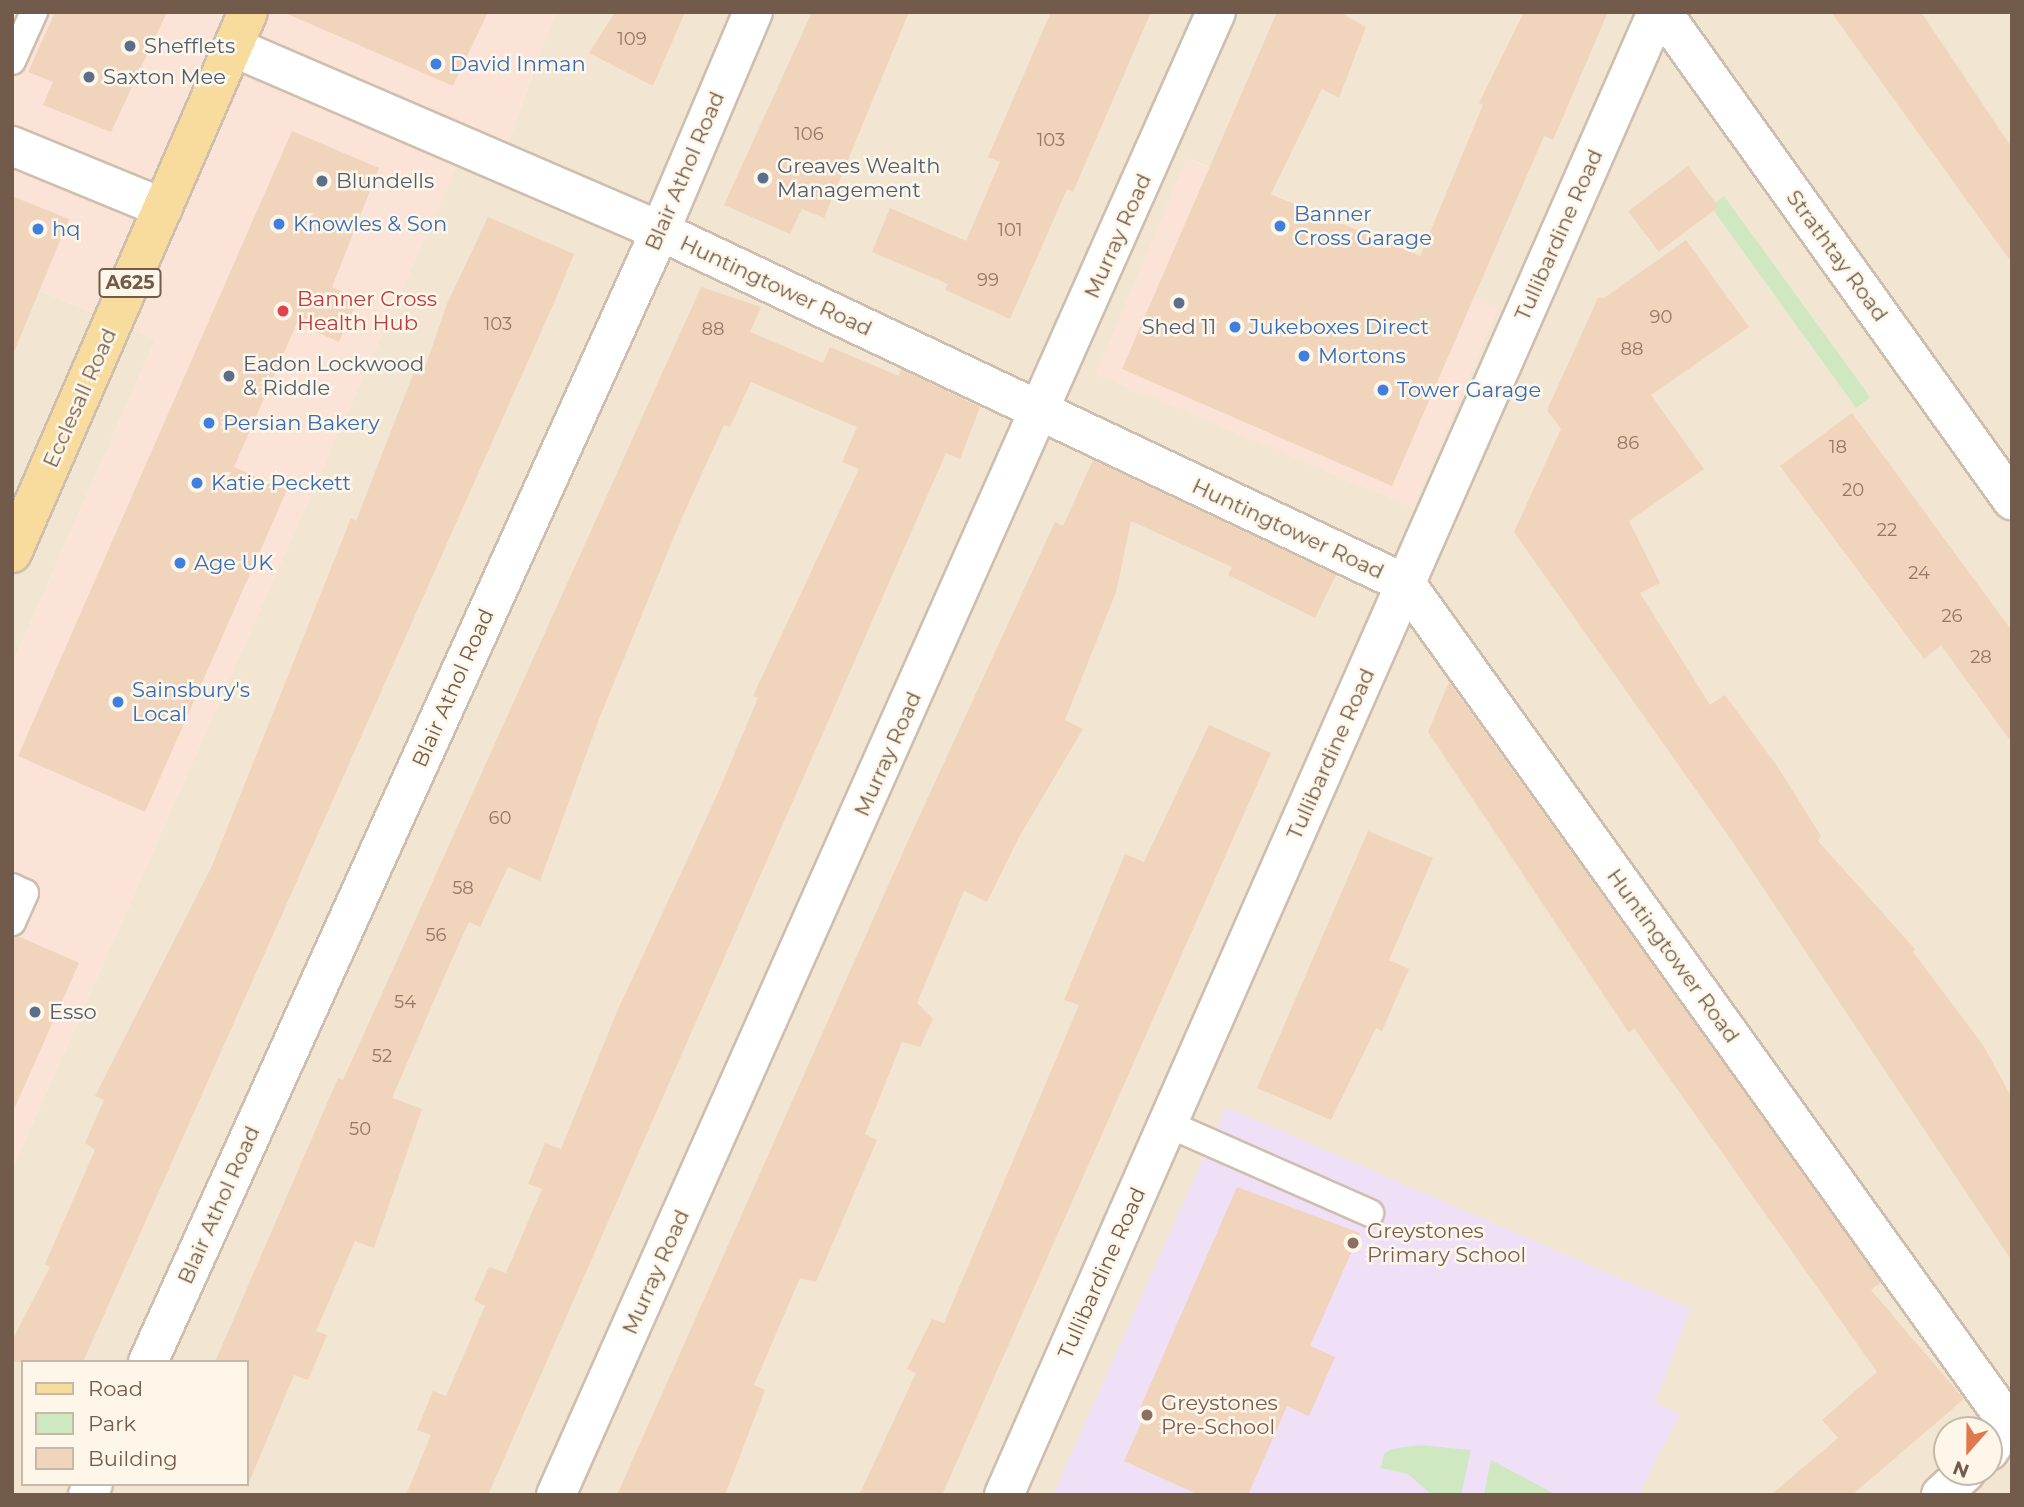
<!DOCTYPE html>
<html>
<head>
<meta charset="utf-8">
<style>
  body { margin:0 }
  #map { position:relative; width:2024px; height:1507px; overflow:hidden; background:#fbf3e3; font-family:Montserrat,sans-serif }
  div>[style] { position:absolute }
  .residential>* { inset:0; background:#f2e6d2 }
  .commercial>* { inset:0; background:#fbe4d7 }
  .education>* { inset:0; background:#f0e0f7 }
  .green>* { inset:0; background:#cfe8c2 }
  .building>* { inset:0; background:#f0d4bc; transform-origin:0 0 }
  .roads { filter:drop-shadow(2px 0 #cebead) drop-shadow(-2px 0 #cebead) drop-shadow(0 2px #cebead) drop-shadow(0 -2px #cebead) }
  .service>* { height:26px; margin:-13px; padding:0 13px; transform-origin:13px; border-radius:13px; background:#fff }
  .minor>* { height:38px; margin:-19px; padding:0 19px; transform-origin:19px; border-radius:19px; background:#fff }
  .primary>* { height:38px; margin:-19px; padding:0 19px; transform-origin:19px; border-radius:19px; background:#f8dc9e }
  .dots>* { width:19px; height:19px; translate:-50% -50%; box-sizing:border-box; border:4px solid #fef7e9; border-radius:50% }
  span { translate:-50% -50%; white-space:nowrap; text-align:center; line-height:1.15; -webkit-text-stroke:5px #fef7e9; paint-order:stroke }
  .number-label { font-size:18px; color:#927966 }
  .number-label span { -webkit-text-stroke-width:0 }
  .shield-label span { padding:2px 5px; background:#fef7e9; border:2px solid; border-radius:5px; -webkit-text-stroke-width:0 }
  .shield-label { font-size:19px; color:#725b4a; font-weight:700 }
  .service-label { font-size:21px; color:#4e5e75 }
  .left { translate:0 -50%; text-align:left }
  .shop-label { font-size:21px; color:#366cbe }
  .street-label { font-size:21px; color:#725b4a }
  .health-label { font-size:21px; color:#be3a42 }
  .education-label { font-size:21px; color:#785e54 }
  .frame { position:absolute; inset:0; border:14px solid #725b4a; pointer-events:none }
  .legend { position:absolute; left:21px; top:1360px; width:228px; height:126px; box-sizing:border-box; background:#fef7e9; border:2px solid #c6b9a9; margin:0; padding:9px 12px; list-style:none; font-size:21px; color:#725b4a }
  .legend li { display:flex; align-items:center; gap:14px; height:35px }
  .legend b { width:35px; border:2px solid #c6b9a9 }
  .north { position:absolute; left:1933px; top:1416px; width:70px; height:70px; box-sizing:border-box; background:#fef7e9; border:2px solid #c6b9a9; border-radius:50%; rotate:201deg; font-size:19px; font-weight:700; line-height:28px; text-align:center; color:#725b4a }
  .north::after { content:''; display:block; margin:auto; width:24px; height:32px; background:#e1774c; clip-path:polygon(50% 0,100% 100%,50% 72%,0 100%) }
</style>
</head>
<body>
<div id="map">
  <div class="residential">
    <div style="clip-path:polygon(evenodd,555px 12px,2012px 12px,2012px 1495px,12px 1495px,12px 1169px,469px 138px,504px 154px,555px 12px,1188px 158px,1394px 245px,1388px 262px,1188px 158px,555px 12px,23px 1362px,247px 1362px,247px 1484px,23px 1484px,23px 1362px,555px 12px,1947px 1430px,1989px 1430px,1989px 1472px,1947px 1472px,1947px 1430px)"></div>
    <div style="clip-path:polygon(12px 279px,156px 339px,12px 665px)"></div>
  </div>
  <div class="commercial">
    <div style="clip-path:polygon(17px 12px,555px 12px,504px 154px,469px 139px,12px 1169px,12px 665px,156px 339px,12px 279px,12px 26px)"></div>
    <div style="clip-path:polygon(1187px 158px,1395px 246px,1389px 262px,1498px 308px,1413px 508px,1096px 374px)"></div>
  </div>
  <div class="education">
    <div style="clip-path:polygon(1226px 1107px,1691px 1309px,1655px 1403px,1680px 1414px,1638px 1495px,1053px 1495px)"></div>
  </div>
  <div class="green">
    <div style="clip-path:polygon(1724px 196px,1870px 397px,1856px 408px,1714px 211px,1718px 208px,1715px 203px)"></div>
    <div style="clip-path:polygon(1419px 1445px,1471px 1450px,1461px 1495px,1432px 1495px,1408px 1474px,1381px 1468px,1384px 1454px,1391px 1449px)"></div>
    <div style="clip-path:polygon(1491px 1460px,1557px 1495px,1484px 1495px)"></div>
  </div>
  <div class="building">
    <div style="clip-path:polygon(55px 12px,167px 12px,111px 132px,43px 105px,53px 82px,28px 72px)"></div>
    <div style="clip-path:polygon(283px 12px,488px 12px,453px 86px)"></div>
    <div style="clip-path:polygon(615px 12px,685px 12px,653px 86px,589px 53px)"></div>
    <div style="clip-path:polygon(812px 12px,909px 12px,824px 218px,802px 209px,790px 234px,724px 205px)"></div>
    <div style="clip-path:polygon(1051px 12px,1151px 12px,1073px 192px,1067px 189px,1010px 319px,945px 290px,948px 284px,872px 252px,890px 208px,966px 241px,1000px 162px,988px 157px)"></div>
    <div style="clip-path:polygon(1277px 12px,1339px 12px,1366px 27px,1339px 98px,1322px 89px,1271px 194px,1420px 256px,1483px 105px,1479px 103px,1524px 12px,1608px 12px,1553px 140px,1544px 136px,1392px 486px,1122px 369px)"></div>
    <div style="clip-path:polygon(1831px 12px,1921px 12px,2012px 148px,2012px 263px)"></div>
    <div style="clip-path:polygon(292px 131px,379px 168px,332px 287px,358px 299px,339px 342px,297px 323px,234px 467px,287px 490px,145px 812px,18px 756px)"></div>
    <div style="left:1688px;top:166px;width:51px;height:75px;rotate:53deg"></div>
    <div style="clip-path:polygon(12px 196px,69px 219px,14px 352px,12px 351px)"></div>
    <div style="clip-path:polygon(488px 217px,574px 254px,557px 296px,83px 1362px,12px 1362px,12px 1341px,50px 1267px,45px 1264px,95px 1150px,85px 1143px,104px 1100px,95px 1096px,212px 866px,351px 518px,356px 521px,414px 372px,422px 376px,447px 304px)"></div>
    <div style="clip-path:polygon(1686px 240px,1749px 327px,1651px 395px,1704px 469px,1629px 521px,1660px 583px,1640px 593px,1710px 705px,1725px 695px,1777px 766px,1821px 836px,1818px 841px,1915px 949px,1913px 952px,1983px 1045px,2012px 1098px,2012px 1261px,1730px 838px,1514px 532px,1561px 429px,1547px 410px,1598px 298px,1604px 298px)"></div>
    <div style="clip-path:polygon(701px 287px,761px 307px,750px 332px,823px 363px,830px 347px,899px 376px,901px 369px,980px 407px,960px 459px,946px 453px,488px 1495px,406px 1495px,431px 1435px,417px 1430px,433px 1391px,446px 1396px,485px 1306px,474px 1300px,489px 1267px,506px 1273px,542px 1189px,528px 1184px,545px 1143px,561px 1149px,616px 1014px,717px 795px,758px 698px,753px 696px,859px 469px,842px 462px,857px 427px,751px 382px,730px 427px,724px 425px,680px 522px,599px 719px,540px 881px,508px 867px,480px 927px,469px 922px,448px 968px,392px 1098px,422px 1109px,374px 1248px,355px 1241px,316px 1331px,327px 1335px,308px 1380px,294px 1375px,247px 1487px,247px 1362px,215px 1362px,338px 1078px,343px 1080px)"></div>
    <div style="clip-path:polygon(1852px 413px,2012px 631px,2012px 743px,1941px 645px,1924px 659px,1780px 466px)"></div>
    <div style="clip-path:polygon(1093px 460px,1336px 575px,1315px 618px,1228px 575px,1232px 567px,1131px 521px,1116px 592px,1065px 720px,1083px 729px,1019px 837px,987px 902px,964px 891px,917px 1003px,933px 1019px,920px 1047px,902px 1042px,865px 1134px,877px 1140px,816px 1282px,800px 1278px,754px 1385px,765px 1390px,725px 1495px,617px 1495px,907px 843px,1055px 522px,1063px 526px)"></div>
    <div style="clip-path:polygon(1449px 682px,1881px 1282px,1871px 1290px,1964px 1399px,1852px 1495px,1771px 1495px,1838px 1438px,1822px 1420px,1877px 1372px,1634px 1028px,1629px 1033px,1428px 732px)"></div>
    <div style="clip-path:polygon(1209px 725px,1271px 753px,942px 1495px,859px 1495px,916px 1373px,907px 1369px,932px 1319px,944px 1323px,1079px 1005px,1064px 1000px,1125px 854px,1144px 862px)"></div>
    <div style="clip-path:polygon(1368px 831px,1433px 858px,1389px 960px,1409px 969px,1382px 1031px,1376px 1028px,1331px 1120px,1257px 1088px)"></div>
    <div style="clip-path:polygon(18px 936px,79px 963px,12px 1114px,12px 938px)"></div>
    <div style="clip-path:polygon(1237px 1187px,1360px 1233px,1310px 1346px,1335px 1357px,1309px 1416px,1287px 1406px,1248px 1495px,1199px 1495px,1124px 1461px,1147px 1410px,1140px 1408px)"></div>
  </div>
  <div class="roads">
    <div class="service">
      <div style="left:12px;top:61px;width:54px;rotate:-65.8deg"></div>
      <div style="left:12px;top:887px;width:14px;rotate:25deg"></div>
      <div style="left:25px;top:893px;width:32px;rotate:114deg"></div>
      <div style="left:1168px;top:1124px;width:221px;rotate:23.8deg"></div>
    </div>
    <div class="minor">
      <div style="left:1662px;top:12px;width:601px;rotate:54.35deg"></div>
      <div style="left:233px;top:47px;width:465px;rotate:23.3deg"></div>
      <div style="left:660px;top:231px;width:825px;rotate:25.32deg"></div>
      <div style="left:1406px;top:584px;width:1030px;rotate:54.32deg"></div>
      <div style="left:12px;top:146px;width:163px;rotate:22.3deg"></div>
      <div style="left:148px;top:1362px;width:1241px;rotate:-65.64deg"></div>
      <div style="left:660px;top:231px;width:238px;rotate:-67deg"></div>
      <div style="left:1989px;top:1451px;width:43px;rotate:-57.4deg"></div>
      <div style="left:88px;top:1495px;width:12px;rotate:-66deg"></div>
      <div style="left:556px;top:1495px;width:1623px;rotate:-66.01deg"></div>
      <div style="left:1004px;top:1495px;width:1620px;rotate:-66.23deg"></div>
      <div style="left:1941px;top:1495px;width:34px;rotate:-43deg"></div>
    </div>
    <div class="primary">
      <div style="left:12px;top:553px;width:590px;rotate:-66.43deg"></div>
    </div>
  </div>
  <div class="dots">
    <div style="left:130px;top:46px;background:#5c6f8a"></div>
    <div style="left:436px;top:64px;background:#3f7fe0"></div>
    <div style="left:89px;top:77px;background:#5c6f8a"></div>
    <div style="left:763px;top:178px;background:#5c6f8a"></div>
    <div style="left:322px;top:181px;background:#5c6f8a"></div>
    <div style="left:279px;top:224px;background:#3f7fe0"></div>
    <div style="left:1280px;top:226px;background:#3f7fe0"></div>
    <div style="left:38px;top:229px;background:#3f7fe0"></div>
    <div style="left:1179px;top:303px;background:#5c6f8a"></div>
    <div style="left:283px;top:311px;background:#e0444e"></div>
    <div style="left:1235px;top:327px;background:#3f7fe0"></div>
    <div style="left:1304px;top:356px;background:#3f7fe0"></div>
    <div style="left:229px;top:376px;background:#5c6f8a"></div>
    <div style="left:1383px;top:390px;background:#3f7fe0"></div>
    <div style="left:209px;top:423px;background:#3f7fe0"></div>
    <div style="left:197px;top:483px;background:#3f7fe0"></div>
    <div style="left:180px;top:563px;background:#3f7fe0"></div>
    <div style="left:118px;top:702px;background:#3f7fe0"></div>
    <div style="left:35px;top:1012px;background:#5c6f8a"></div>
    <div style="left:1353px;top:1243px;background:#8d6e63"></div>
    <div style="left:1147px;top:1415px;background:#8d6e63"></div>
  </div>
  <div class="number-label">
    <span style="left:632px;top:39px">109</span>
    <span style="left:809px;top:134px">106</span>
    <span style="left:1051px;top:140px">103</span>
    <span style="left:1010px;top:230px">101</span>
    <span style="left:988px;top:280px">99</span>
    <span style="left:1661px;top:317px">90</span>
    <span style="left:498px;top:324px">103</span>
    <span style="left:713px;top:329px">88</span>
    <span style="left:1632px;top:349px">88</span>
    <span style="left:1628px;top:443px">86</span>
    <span style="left:1838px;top:447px">18</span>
    <span style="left:1853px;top:490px">20</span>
    <span style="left:1887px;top:530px">22</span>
    <span style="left:1919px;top:573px">24</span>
    <span style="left:1952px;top:616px">26</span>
    <span style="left:1981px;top:657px">28</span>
    <span style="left:500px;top:818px">60</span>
    <span style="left:463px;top:888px">58</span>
    <span style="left:436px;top:935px">56</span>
    <span style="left:405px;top:1002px">54</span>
    <span style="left:382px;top:1056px">52</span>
    <span style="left:360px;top:1129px">50</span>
  </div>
  <div class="shield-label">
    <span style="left:130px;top:283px">A625</span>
  </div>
  <div class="service-label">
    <span class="left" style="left:144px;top:46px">Shefflets</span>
    <span class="left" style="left:103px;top:77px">Saxton Mee</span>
    <span class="left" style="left:777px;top:178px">Greaves Wealth<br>Management</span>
    <span class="left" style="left:336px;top:181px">Blundells</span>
    <span style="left:1179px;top:327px">Shed 11</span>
    <span class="left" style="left:243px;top:376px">Eadon Lockwood<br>&amp; Riddle</span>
    <span class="left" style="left:49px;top:1012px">Esso</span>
  </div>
  <div class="shop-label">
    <span class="left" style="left:450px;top:64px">David Inman</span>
    <span class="left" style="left:1294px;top:226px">Banner<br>Cross Garage</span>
    <span class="left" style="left:293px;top:224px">Knowles &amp; Son</span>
    <span class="left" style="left:52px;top:229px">hq</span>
    <span class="left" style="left:1249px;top:327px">Jukeboxes Direct</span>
    <span class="left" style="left:1318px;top:356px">Mortons</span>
    <span class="left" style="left:1397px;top:390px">Tower Garage</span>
    <span class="left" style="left:223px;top:423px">Persian Bakery</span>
    <span class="left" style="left:211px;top:483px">Katie Peckett</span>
    <span class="left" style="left:194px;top:563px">Age UK</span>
    <span class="left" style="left:132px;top:702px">Sainsbury's<br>Local</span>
  </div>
  <div class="street-label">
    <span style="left:685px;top:171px;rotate:-67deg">Blair Athol Road</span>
    <span style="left:1559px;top:235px;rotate:-66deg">Tullibardine Road</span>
    <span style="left:1118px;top:236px;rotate:-66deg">Murray Road</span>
    <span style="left:1837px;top:256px;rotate:54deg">Strathtay Road</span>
    <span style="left:776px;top:286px;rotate:25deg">Huntingtower Road</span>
    <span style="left:80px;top:398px;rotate:-66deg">Ecclesall Road</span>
    <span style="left:1288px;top:529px;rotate:25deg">Huntingtower Road</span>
    <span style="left:453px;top:688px;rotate:-66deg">Blair Athol Road</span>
    <span style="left:888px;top:754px;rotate:-66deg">Murray Road</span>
    <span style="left:1331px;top:754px;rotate:-66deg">Tullibardine Road</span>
    <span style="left:1673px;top:956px;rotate:54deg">Huntingtower Road</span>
    <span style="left:219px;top:1205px;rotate:-66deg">Blair Athol Road</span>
    <span style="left:656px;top:1272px;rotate:-66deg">Murray Road</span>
    <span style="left:1102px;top:1273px;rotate:-66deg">Tullibardine Road</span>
  </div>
  <div class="health-label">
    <span class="left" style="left:297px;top:311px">Banner Cross<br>Health Hub</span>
  </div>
  <div class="education-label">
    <span class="left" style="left:1367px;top:1243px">Greystones<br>Primary School</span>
    <span class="left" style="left:1161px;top:1415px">Greystones<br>Pre-School</span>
  </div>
  <div class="frame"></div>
  <ul class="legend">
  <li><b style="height:9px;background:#f8dc9e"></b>Road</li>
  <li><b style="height:19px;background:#cfe8c2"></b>Park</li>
  <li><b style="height:19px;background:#f0d4bc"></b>Building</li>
  </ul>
  <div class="north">N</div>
</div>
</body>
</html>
